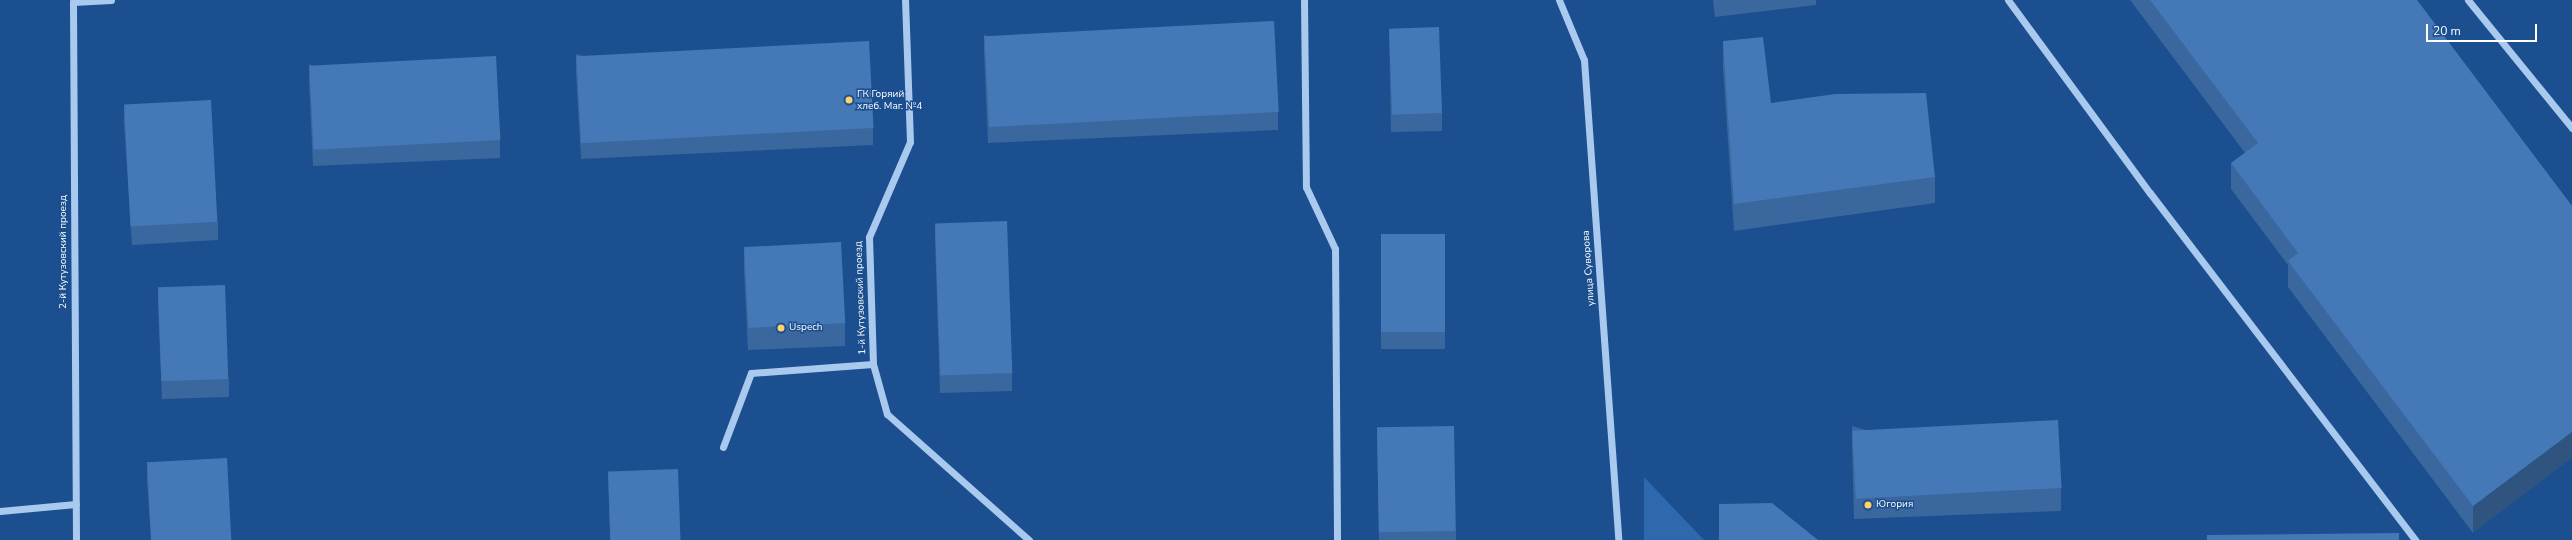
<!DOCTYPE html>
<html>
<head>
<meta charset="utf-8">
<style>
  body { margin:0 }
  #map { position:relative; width:2572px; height:540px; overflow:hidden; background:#1b4f8f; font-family:"Nunito Sans",sans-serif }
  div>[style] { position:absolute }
  .green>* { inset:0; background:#2e69ad }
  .minor>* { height:7px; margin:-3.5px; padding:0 3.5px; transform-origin:3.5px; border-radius:3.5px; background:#a9c9ee }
  .wall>* { inset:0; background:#3a679d; transform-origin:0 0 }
  .shaded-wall>* { inset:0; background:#305480 }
  .building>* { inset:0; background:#4478b7; transform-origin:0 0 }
  .dots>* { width:11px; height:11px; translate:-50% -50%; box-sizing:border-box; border:2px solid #1b4f8f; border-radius:50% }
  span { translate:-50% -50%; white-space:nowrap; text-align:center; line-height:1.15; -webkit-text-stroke:3px #1b4f8f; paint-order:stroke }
  .poi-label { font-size:10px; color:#fff }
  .left { translate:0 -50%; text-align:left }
  .street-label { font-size:10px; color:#fff }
  .scale { position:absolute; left:2426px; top:24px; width:111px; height:18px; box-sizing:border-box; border:2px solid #fff; border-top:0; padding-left:5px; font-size:12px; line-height:14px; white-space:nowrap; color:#fff; -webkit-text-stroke:3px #1b4f8f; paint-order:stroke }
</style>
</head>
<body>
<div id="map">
  <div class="green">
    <div style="clip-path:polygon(1644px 477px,1704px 540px,1644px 540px)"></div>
  </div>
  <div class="minor">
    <div style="left:1304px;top:0;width:187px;rotate:89.4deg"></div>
    <div style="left:1306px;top:187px;width:68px;rotate:64.9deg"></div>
    <div style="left:1335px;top:249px;width:291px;rotate:89.6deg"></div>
    <div style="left:1559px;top:0;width:65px;rotate:67.4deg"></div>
    <div style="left:1584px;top:60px;width:481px;rotate:85.9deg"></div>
    <div style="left:2008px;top:0;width:240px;rotate:53.7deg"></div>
    <div style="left:2150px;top:193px;width:437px;rotate:52.6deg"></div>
    <div style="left:2468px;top:0;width:165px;rotate:50.9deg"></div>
    <div style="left:873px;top:364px;width:127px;rotate:-91.8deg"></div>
    <div style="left:869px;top:237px;width:103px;rotate:-66.7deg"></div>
    <div style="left:910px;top:142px;width:142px;rotate:-92deg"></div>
    <div style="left:723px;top:447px;width:79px;rotate:-69.3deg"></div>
    <div style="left:751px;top:373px;width:122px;rotate:-4.2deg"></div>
    <div style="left:873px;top:364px;width:52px;rotate:74.4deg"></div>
    <div style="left:887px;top:414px;width:190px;rotate:41.6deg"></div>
    <div style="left:0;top:511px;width:76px;rotate:-5.3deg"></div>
    <div style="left:76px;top:540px;width:538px;rotate:-90.32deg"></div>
    <div style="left:73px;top:2px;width:38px;rotate:-3deg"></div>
  </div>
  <div class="wall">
    <div style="clip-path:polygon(1713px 0,1816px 0,1816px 5px,1715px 17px)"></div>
    <div style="clip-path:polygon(2130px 0,2417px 0,2572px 206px,2473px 533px,2288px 287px,2288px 265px,2231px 189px,2231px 163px,2245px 153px)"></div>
    <div style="clip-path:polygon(1389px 29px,1442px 113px,1442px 131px,1391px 132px)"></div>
    <div style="clip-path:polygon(984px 35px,1278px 112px,1278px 130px,988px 143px,984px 52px)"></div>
    <div style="clip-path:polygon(1723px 41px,1771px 103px,1935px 177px,1935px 203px,1734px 231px,1723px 67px)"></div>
    <div style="clip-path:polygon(576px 54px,873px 128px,873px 145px,581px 159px,576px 72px)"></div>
    <div style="clip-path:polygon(309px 64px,500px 140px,500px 158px,313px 166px,309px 82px)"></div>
    <div style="clip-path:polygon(124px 105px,218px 222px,218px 240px,132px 245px,124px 123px)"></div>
    <div style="clip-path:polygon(935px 224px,1012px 373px,1012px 391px,940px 393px,935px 241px)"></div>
    <div style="left:1381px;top:234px;width:64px;height:115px"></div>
    <div style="clip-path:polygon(744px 247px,845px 323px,845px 346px,748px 350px,744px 270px)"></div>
    <div style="clip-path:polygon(158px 287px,229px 379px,229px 397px,162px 399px,158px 305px)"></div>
    <div style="clip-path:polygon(1852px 426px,2061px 488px,2061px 511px,1854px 519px,1852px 449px)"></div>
    <div style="clip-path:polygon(1377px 428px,1456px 531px,1456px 540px,1379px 540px)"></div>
    <div style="clip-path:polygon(147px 462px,232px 540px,151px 540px,147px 480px)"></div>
    <div style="clip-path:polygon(608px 471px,680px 540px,610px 540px)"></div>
  </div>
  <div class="shaded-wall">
    <div style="clip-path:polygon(2572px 432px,2572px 458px,2473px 533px,2473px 506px)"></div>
  </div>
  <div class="building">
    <div style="clip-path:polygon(2150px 0,2417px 0,2572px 206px,2572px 432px,2473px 506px,2288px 261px,2298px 253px,2231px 163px,2258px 143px)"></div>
    <div style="left:1274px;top:21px;width:91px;height:290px;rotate:87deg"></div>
    <div style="left:1439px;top:27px;width:86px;height:50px;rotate:88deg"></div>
    <div style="clip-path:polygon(1763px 37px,1771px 103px,1835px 94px,1926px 93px,1935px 177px,1734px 204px,1723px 41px)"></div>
    <div style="left:869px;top:41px;width:87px;height:293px;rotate:87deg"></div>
    <div style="left:496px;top:56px;width:84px;height:187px;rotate:87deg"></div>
    <div style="left:211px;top:100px;width:122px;height:87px;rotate:87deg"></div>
    <div style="left:1007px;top:221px;width:152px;height:72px;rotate:88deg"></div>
    <div style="left:1381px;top:234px;width:64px;height:98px"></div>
    <div style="left:841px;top:242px;width:81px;height:97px;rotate:87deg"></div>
    <div style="left:225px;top:285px;width:94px;height:67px;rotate:88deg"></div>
    <div style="left:2058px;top:420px;width:68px;height:206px;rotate:87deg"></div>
    <div style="left:1454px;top:426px;width:105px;height:77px;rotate:89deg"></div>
    <div style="left:227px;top:458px;width:82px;height:80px;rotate:87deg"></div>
    <div style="left:678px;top:469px;width:71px;height:70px;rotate:88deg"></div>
    <div style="clip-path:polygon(1772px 503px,1818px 540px,1719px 540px,1719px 504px)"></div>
    <div style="clip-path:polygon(2399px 533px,2399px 540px,2207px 540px,2207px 535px)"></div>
  </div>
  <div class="dots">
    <div style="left:849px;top:100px;background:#ffd166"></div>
    <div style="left:781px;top:328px;background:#ffd166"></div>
    <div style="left:1868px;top:505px;background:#ffd166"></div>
  </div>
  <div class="poi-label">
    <span class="left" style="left:857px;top:100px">ГК Горяий<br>хлеб. Маг. №4</span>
    <span class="left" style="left:789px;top:328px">Uspech</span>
    <span class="left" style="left:1876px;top:505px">Югория</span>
  </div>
  <div class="street-label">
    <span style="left:64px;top:252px;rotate:-90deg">2-й Кутузовский проезд</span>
    <span style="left:1589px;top:268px;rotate:-94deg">улица Суворова</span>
    <span style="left:861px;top:298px;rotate:-92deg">1-й Кутузовский проезд</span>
  </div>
  <div class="scale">20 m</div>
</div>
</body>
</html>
